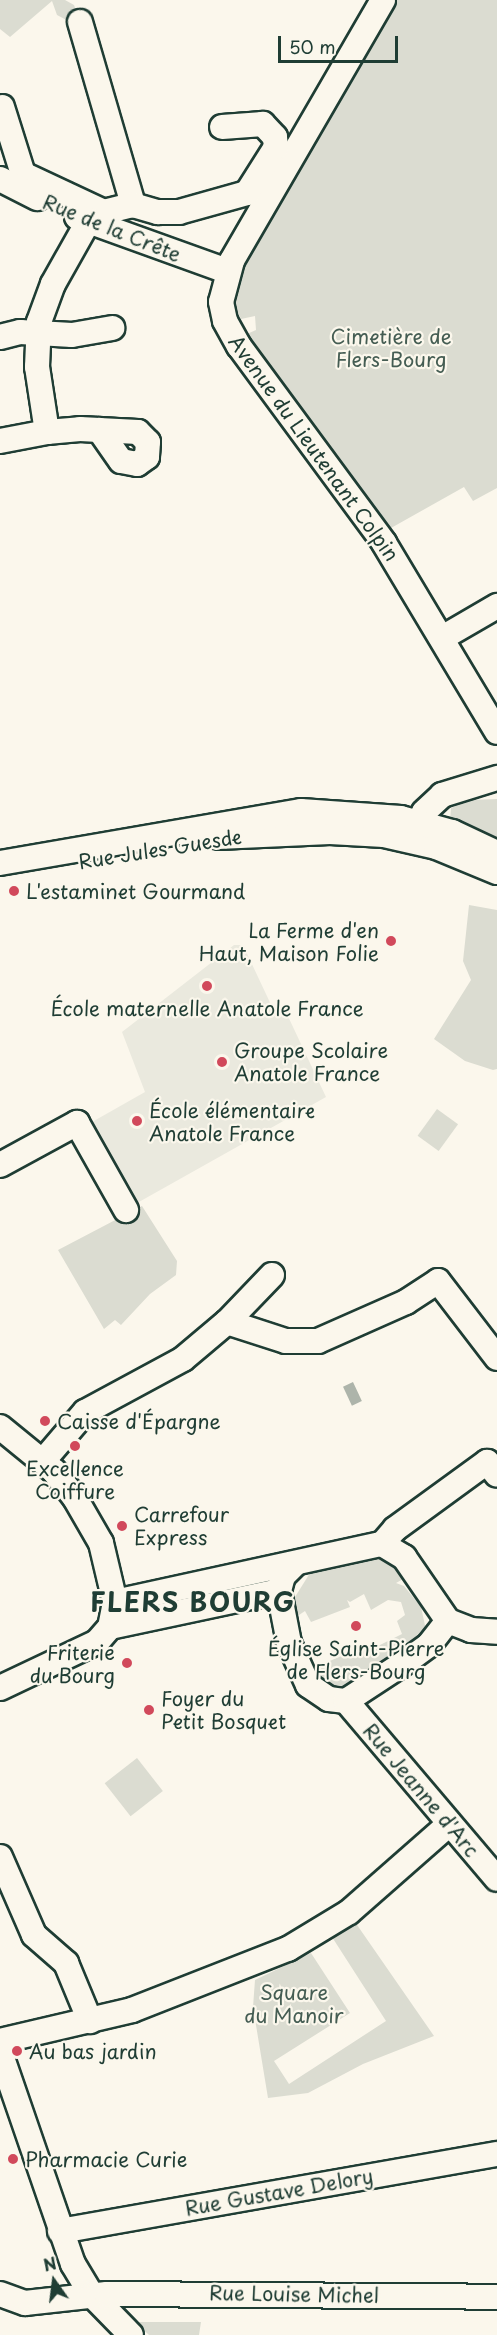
<!DOCTYPE html>
<html>
<head>
<meta charset="utf-8">
<style>
  body { margin:0 }
  #map { position:relative; width:497px; height:2335px; overflow:hidden; background:#fbf7ec; font-family:"Playpen Sans",sans-serif }
  div>[style] { position:absolute }
  .built>* { inset:0; background:#eae9de }
  .green>* { inset:0; background:#dbdcd1; transform-origin:0 0 }
  .water>* { inset:0; background:#adb4aa; transform-origin:0 0 }
  .roads { filter:drop-shadow(2px 0 #1f3d34) drop-shadow(-2px 0 #1f3d34) drop-shadow(0 2px #1f3d34) drop-shadow(0 -2px #1f3d34) }
  .minor>* { height:24px; margin:-12px; padding:0 12px; transform-origin:12px; border-radius:12px; background:#fbf7ec }
  .dots>* { width:16px; height:16px; translate:-50% -50%; box-sizing:border-box; border:3px solid #fbf7ec; border-radius:50% }
  span { translate:-50% -50%; white-space:nowrap; text-align:center; line-height:1.15; -webkit-text-stroke:4.5px #fbf7ec; paint-order:stroke }
  .street-label { font-size:20px; color:#1f3d34 }
  .park-label { font-size:20px; color:#455d53 }
  .poi-label { font-size:20px; color:#1f3d34 }
  .left { translate:0 -50%; text-align:left }
  .right { translate:-100% -50%; text-align:right }
  .district-label { font-size:26px; color:#1f3d34; font-weight:700; letter-spacing:1.5px }
  .north { position:absolute; left:24px; top:2251px; width:60px; height:60px; -webkit-text-stroke:4px #fbf7ec; paint-order:stroke; rotate:346deg; font-size:16px; font-weight:700; line-height:24px; text-align:center; color:#1f3d34 }
  .north::after { content:''; display:block; margin:auto; width:21px; height:27px; background:#1f3d34; clip-path:polygon(50% 0,100% 100%,50% 72%,0 100%) }
  .scale { position:absolute; left:278px; top:36px; width:120px; height:27px; box-sizing:border-box; border:3px solid #1f3d34; border-top:0; padding-left:8px; font-size:18px; line-height:21px; white-space:nowrap; color:#1f3d34; -webkit-text-stroke:4px #fbf7ec; paint-order:stroke }
</style>
</head>
<body>
<div id="map">
  <div class="built">
    <div style="clip-path:polygon(234px 945px,243px 945px,274px 1011px,285px 1010px,326px 1097px,130px 1207px,85px 1126px,145px 1092px,122px 1032px)"></div>
  </div>
  <div class="green">
    <div style="clip-path:polygon(0 0,65px 0,74px 5px,78px 16px,74px 24px,57px 15px,52px 1px,10px 37px,0 29px)"></div>
    <div style="clip-path:polygon(394px 0,497px 0,497px 488px,473px 501px,464px 487px,391px 528px,247px 334px,256px 330px,255px 316px,241px 319px,232px 300px,235px 277px)"></div>
    <div style="clip-path:polygon(497px 799px,497px 843px,450px 822px,451px 808px,470px 800px)"></div>
    <div style="clip-path:polygon(469px 905px,497px 910px,497px 1069px,493px 1070px,465px 1061px,434px 1039px,471px 980px,463px 961px)"></div>
    <div style="left:437px;top:1109px;width:26px;height:33px;rotate:36deg"></div>
    <div style="clip-path:polygon(142px 1206px,177px 1261px,176px 1275px,150px 1294px,121px 1325px,115px 1320px,104px 1329px,58px 1250px)"></div>
    <div style="clip-path:polygon(379px 1557px,394px 1563px,405px 1578px,396px 1583px,404px 1586px,421px 1607px,426px 1630px,418px 1642px,348px 1686px,334px 1690px,307px 1671px,364px 1646px,366px 1652px,402px 1634px,397px 1621px,405px 1615px,401px 1602px,388px 1600px,371px 1610px,364px 1594px,350px 1602px,347px 1600px,350px 1607px,311px 1622px,305px 1611px,293px 1619px,295px 1597px,310px 1573px)"></div>
    <div style="left:137px;top:1758px;width:42px;height:41px;rotate:52deg"></div>
    <div style="clip-path:polygon(355px 1922px,434px 2036px,363px 2064px,308px 2093px,268px 2098px,253px 2007px,255px 1980px,311px 1953px,350px 2013px,274px 2061px,289px 2084px,386px 2021px,332px 1937px)"></div>
    <div style="clip-path:polygon(135px 2322px,201px 2322px,199px 2335px,149px 2335px)"></div>
  </div>
  <div class="water">
    <div style="left:353px;top:1382px;width:21px;height:11px;rotate:65deg"></div>
  </div>
  <div class="roads">
    <div class="minor">
      <div style="left:383px;top:0;width:302px;rotate:120.1deg"></div>
      <div style="left:232px;top:261px;width:42px;rotate:105deg"></div>
      <div style="left:221px;top:302px;width:19px;rotate:78deg"></div>
      <div style="left:225px;top:321px;width:29px;rotate:61deg"></div>
      <div style="left:239px;top:346px;width:245px;rotate:53.6deg"></div>
      <div style="left:384px;top:543px;width:220px;rotate:59.1deg"></div>
      <div style="left:80px;top:22px;width:191px;rotate:73.8deg"></div>
      <div style="left:2px;top:107px;width:70px;rotate:72.6deg"></div>
      <div style="left:23px;top:174px;width:89px;rotate:25.1deg"></div>
      <div style="left:104px;top:212px;width:30px;rotate:-14deg"></div>
      <div style="left:133px;top:205px;width:26px;rotate:16deg"></div>
      <div style="left:158px;top:212px;width:21px"></div>
      <div style="left:179px;top:212px;width:71px;rotate:-15.6deg"></div>
      <div style="left:247px;top:193px;width:54px;rotate:-57.8deg"></div>
      <div style="left:276px;top:147px;width:10px;rotate:-96deg"></div>
      <div style="left:275px;top:137px;width:18px;rotate:-133deg"></div>
      <div style="left:263px;top:124px;width:41px;rotate:175.8deg"></div>
      <div style="left:0;top:179px;width:42px;rotate:27.2deg"></div>
      <div style="left:77px;top:217px;width:159px;rotate:19.8deg"></div>
      <div style="left:0;top:337px;width:21px;rotate:-14deg"></div>
      <div style="left:20px;top:332px;width:52px;rotate:3.3deg"></div>
      <div style="left:72px;top:335px;width:41px;rotate:-9.9deg"></div>
      <div style="left:47px;top:432px;width:33px;rotate:-5deg"></div>
      <div style="left:80px;top:429px;width:58px;rotate:3deg"></div>
      <div style="left:138px;top:432px;width:14px;rotate:45deg"></div>
      <div style="left:148px;top:442px;width:15px;rotate:94deg"></div>
      <div style="left:147px;top:457px;width:12px;rotate:145deg"></div>
      <div style="left:137px;top:464px;width:16px;rotate:-169deg"></div>
      <div style="left:121px;top:461px;width:38px;rotate:-125deg"></div>
      <div style="left:0;top:441px;width:48px;rotate:-10.8deg"></div>
      <div style="left:47px;top:432px;width:66px;rotate:-98.7deg"></div>
      <div style="left:37px;top:367px;width:45px;rotate:-87.5deg"></div>
      <div style="left:39px;top:322px;width:40px;rotate:-69.8deg"></div>
      <div style="left:53px;top:284px;width:71px;rotate:-60.6deg"></div>
      <div style="left:442px;top:638px;width:64px;rotate:-30.2deg"></div>
      <div style="left:413px;top:835px;width:25px;rotate:-64deg"></div>
      <div style="left:424px;top:812px;width:25px;rotate:-43deg"></div>
      <div style="left:442px;top:795px;width:58px;rotate:-17.2deg"></div>
      <div style="left:218px;top:837px;width:112px;rotate:-2.6deg"></div>
      <div style="left:330px;top:832px;width:54px;rotate:3.2deg"></div>
      <div style="left:384px;top:835px;width:53px;rotate:13deg"></div>
      <div style="left:436px;top:847px;width:66px;rotate:22.3deg"></div>
      <div style="left:0;top:863px;width:305px;rotate:-9.8deg"></div>
      <div style="left:301px;top:811px;width:100px;rotate:4deg"></div>
      <div style="left:401px;top:818px;width:53px;rotate:15.4deg"></div>
      <div style="left:452px;top:832px;width:50px;rotate:25deg"></div>
      <div style="left:0;top:1165px;width:88px;rotate:-28.6deg"></div>
      <div style="left:77px;top:1123px;width:100px;rotate:60.6deg"></div>
      <div style="left:227px;top:1322px;width:62px;rotate:17.9deg"></div>
      <div style="left:286px;top:1341px;width:32px"></div>
      <div style="left:318px;top:1341px;width:96px;rotate:-23.9deg"></div>
      <div style="left:406px;top:1302px;width:38px;rotate:-33deg"></div>
      <div style="left:438px;top:1281px;width:97px;rotate:52.5deg"></div>
      <div style="left:0;top:1427px;width:70px;rotate:39.2deg"></div>
      <div style="left:54px;top:1471px;width:34px;rotate:52deg"></div>
      <div style="left:75px;top:1498px;width:52px;rotate:60deg"></div>
      <div style="left:101px;top:1543px;width:61px;rotate:76.7deg"></div>
      <div style="left:115px;top:1602px;width:25px;rotate:101deg"></div>
      <div style="left:110px;top:1627px;width:20px;rotate:131deg"></div>
      <div style="left:97px;top:1642px;width:107px;rotate:154.6deg"></div>
      <div style="left:43px;top:1461px;width:65px;rotate:-49.4deg"></div>
      <div style="left:85px;top:1412px;width:111px;rotate:-28.4deg"></div>
      <div style="left:183px;top:1359px;width:57px;rotate:-40.1deg"></div>
      <div style="left:227px;top:1322px;width:65px;rotate:-46.2deg"></div>
      <div style="left:382px;top:1544px;width:20px;rotate:-49deg"></div>
      <div style="left:395px;top:1529px;width:114px;rotate:-36.1deg"></div>
      <div style="left:487px;top:1462px;width:16px;rotate:52deg"></div>
      <div style="left:295px;top:1564px;width:17px;rotate:135deg"></div>
      <div style="left:283px;top:1576px;width:16px;rotate:105deg"></div>
      <div style="left:279px;top:1591px;width:53px;rotate:79.1deg"></div>
      <div style="left:289px;top:1643px;width:46px;rotate:65.7deg"></div>
      <div style="left:308px;top:1685px;width:25px;rotate:34deg"></div>
      <div style="left:329px;top:1699px;width:17px;rotate:7deg"></div>
      <div style="left:346px;top:1701px;width:73px;rotate:-33.3deg"></div>
      <div style="left:407px;top:1661px;width:27px;rotate:-36deg"></div>
      <div style="left:429px;top:1645px;width:31px;rotate:-52deg"></div>
      <div style="left:115px;top:1602px;width:273px;rotate:-12.3deg"></div>
      <div style="left:382px;top:1544px;width:26px;rotate:31deg"></div>
      <div style="left:404px;top:1557px;width:78px;rotate:55.5deg"></div>
      <div style="left:448px;top:1621px;width:25px;rotate:21deg"></div>
      <div style="left:471px;top:1630px;width:26px;rotate:4deg"></div>
      <div style="left:110px;top:1627px;width:173px;rotate:-12deg"></div>
      <div style="left:346px;top:1701px;width:233px;rotate:49.7deg"></div>
      <div style="left:0;top:1857px;width:85px;rotate:66.4deg"></div>
      <div style="left:34px;top:1935px;width:43px;rotate:41.2deg"></div>
      <div style="left:66px;top:1963px;width:63px;rotate:67.5deg"></div>
      <div style="left:0;top:2041px;width:136px;rotate:-13.2deg"></div>
      <div style="left:132px;top:2010px;width:168px;rotate:-21.4deg"></div>
      <div style="left:288px;top:1949px;width:71px;rotate:-31.2deg"></div>
      <div style="left:349px;top:1912px;width:132px;rotate:-41.3deg"></div>
      <div style="left:0;top:2052px;width:224px;rotate:71deg"></div>
      <div style="left:73px;top:2264px;width:35px;rotate:59deg"></div>
      <div style="left:91px;top:2294px;width:57px;rotate:45.7deg"></div>
      <div style="left:60px;top:2231px;width:444px;rotate:-10deg"></div>
      <div style="left:0;top:2294px;width:27px;rotate:20deg"></div>
      <div style="left:25px;top:2303px;width:82px;rotate:-6.3deg"></div>
      <div style="left:107px;top:2294px;width:390px;rotate:0.4deg"></div>
    </div>
  </div>
  <div class="dots">
    <div style="left:14px;top:891px;background:#d1495b"></div>
    <div style="left:391px;top:941px;background:#d1495b"></div>
    <div style="left:207px;top:986px;background:#d1495b"></div>
    <div style="left:222px;top:1062px;background:#d1495b"></div>
    <div style="left:137px;top:1121px;background:#d1495b"></div>
    <div style="left:45px;top:1421px;background:#d1495b"></div>
    <div style="left:75px;top:1446px;background:#d1495b"></div>
    <div style="left:122px;top:1526px;background:#d1495b"></div>
    <div style="left:356px;top:1626px;background:#d1495b"></div>
    <div style="left:127px;top:1663px;background:#d1495b"></div>
    <div style="left:149px;top:1710px;background:#d1495b"></div>
    <div style="left:17px;top:2051px;background:#d1495b"></div>
    <div style="left:13px;top:2159px;background:#d1495b"></div>
  </div>
  <div class="street-label">
    <span style="left:112px;top:228px;rotate:22deg">Rue de la Crête</span>
    <span style="left:314px;top:448px;rotate:54deg">Avenue du Lieutenant Colpin</span>
    <span style="left:160px;top:849px;rotate:-9deg">Rue Jules Guesde</span>
    <span style="left:421px;top:1790px;rotate:50deg">Rue Jeanne d'Arc</span>
    <span style="left:279px;top:2192px;rotate:-10deg">Rue Gustave Delory</span>
    <span style="left:294px;top:2294px;rotate:1deg">Rue Louise Michel</span>
  </div>
  <div class="park-label">
    <span style="left:391px;top:348px">Cimetière de<br>Flers-Bourg</span>
    <span style="left:294px;top:2004px">Square<br>du Manoir</span>
  </div>
  <div class="poi-label">
    <span class="left" style="left:26px;top:891px">L'estaminet Gourmand</span>
    <span class="right" style="left:379px;top:942px">La Ferme d'en<br>Haut, Maison Folie</span>
    <span style="left:207px;top:1008px">École maternelle Anatole France</span>
    <span class="left" style="left:234px;top:1062px">Groupe Scolaire<br>Anatole France</span>
    <span class="left" style="left:149px;top:1122px">École élémentaire<br>Anatole France</span>
    <span class="left" style="left:57px;top:1421px">Caisse d'Épargne</span>
    <span style="left:75px;top:1480px">Excellence<br>Coiffure</span>
    <span class="left" style="left:134px;top:1526px">Carrefour<br>Express</span>
    <span style="left:356px;top:1660px">Église Saint-Pierre<br>de Flers-Bourg</span>
    <span class="right" style="left:115px;top:1664px">Friterie<br>du Bourg</span>
    <span class="left" style="left:161px;top:1710px">Foyer du<br>Petit Bosquet</span>
    <span class="left" style="left:29px;top:2051px">Au bas jardin</span>
    <span class="left" style="left:25px;top:2159px">Pharmacie Curie</span>
  </div>
  <div class="district-label">
    <span style="left:193px;top:1602px">FLERS BOURG</span>
  </div>
  <div class="north">N</div>
  <div class="scale">50 m</div>
</div>
</body>
</html>
